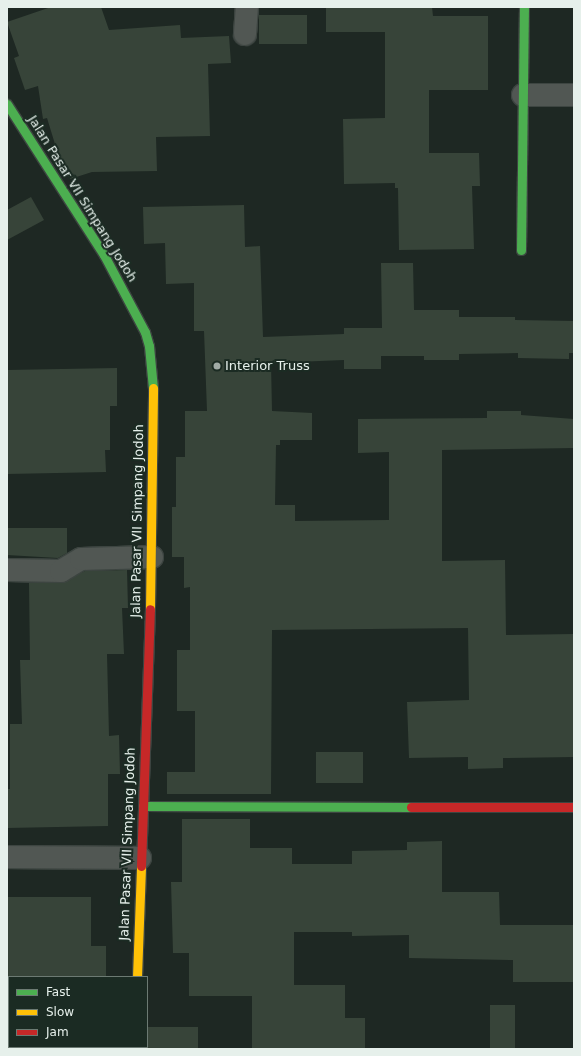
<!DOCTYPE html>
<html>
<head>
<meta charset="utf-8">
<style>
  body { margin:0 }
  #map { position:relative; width:581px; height:1056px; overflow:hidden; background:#1e2823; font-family:"DejaVu Sans",sans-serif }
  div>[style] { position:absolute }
  .building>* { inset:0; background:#374439; transform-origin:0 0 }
  .roads { filter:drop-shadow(1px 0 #3d4541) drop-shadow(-1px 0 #3d4541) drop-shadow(0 1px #3d4541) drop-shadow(0 -1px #3d4541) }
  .street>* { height:22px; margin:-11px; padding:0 11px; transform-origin:11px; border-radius:11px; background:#515753 }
  .fast>* { height:9px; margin:-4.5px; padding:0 4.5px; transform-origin:4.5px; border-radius:4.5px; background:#4caf50 }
  .slow>* { height:9px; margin:-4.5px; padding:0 4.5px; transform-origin:4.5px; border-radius:4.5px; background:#ffc107 }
  .jam>* { height:9px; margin:-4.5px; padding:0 4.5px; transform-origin:4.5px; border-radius:4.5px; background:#c62828 }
  .dots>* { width:11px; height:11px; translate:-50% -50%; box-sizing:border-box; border:2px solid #1b2b23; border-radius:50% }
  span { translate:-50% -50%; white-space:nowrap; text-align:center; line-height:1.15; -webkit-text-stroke:4px #1b2b23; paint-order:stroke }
  .street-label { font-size:13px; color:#e6f0eb }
  .poi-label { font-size:13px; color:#e6f0eb }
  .left { translate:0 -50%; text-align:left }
  .frame { position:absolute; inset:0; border:8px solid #e6f0eb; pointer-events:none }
  .legend { position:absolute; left:8px; top:976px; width:140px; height:72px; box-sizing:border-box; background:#1b2b23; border:1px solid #6c7a73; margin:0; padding:5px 7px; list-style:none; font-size:12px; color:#e6f0eb }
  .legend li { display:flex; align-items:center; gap:8px; height:20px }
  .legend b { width:20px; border:1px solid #6c7a73 }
</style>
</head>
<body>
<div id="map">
  <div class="building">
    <div style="clip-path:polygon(51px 7px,101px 7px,109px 30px,180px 25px,181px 38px,229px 36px,231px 63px,208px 64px,210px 136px,156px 137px,157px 171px,92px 172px,70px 179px,62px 167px,47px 118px,43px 119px,38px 86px,25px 90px,14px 58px,19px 56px,7px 22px)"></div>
    <div style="clip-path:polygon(326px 7px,432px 7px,433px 16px,488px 16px,488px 90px,429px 90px,429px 153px,479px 153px,480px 186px,472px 186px,474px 249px,399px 250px,398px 188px,395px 188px,395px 183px,344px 184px,343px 119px,385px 118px,385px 32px,326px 32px)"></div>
    <div style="left:307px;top:15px;width:29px;height:48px;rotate:90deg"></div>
    <div style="clip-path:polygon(31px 197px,44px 220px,7px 240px,7px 210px)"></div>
    <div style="clip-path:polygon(244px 205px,245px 247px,260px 246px,263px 337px,344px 334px,344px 328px,382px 328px,381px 263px,413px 263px,414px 310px,459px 310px,459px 317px,515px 317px,515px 320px,574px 321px,574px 353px,569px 353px,569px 359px,518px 358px,518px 353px,459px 354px,459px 360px,424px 360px,424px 356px,381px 356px,381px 369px,344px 369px,344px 360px,271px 363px,272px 411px,312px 413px,312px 440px,280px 440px,280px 445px,276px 445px,275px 505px,295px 505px,295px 521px,389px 520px,389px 452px,358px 453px,358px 419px,487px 418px,487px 411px,521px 411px,521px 415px,574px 419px,574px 448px,442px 450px,442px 561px,505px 560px,506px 635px,574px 634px,574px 757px,503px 758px,503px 768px,468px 769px,468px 757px,409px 758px,407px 702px,469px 700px,468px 628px,272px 630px,271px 794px,167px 794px,167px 772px,195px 772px,195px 711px,177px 711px,177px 650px,190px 650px,190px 587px,184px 588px,184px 557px,172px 557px,172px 507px,176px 507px,176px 457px,185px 457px,185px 411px,207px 411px,204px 331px,194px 331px,194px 283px,166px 284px,165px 243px,144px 244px,143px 207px)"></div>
    <div style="clip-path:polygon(117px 368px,117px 406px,110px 406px,110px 450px,105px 450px,106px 472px,7px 474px,7px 370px)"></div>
    <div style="clip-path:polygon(7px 528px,67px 528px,67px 553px,58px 558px,7px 555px)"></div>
    <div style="clip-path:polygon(127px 570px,128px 608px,122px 608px,124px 654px,107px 654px,109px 736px,119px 735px,120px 774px,108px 774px,108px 826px,7px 828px,7px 789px,10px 789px,10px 724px,22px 724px,20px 660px,30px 660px,29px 583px,61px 583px,85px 571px)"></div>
    <div style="left:316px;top:752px;width:47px;height:31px"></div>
    <div style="clip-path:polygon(182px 819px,250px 819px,250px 848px,292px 848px,292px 864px,352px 864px,352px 851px,407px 850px,407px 842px,442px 841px,442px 892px,499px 892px,500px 925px,574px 925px,574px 982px,513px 982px,513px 960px,409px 958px,409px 935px,352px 936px,352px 932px,294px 932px,294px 985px,345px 985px,345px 1018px,365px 1018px,365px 1049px,252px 1049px,252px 996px,189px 996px,189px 953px,173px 953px,171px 882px,182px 882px)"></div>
    <div style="clip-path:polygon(7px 897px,91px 897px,91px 946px,106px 946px,106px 977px,7px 977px)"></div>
    <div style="left:490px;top:1005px;width:25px;height:44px"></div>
    <div style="left:198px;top:1027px;width:22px;height:51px;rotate:90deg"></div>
  </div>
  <div class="roads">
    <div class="street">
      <div style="left:245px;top:34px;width:27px;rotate:-86deg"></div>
      <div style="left:523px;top:95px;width:51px"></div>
      <div style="left:7px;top:570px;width:54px;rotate:1.1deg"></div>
      <div style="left:61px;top:571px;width:23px;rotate:-31deg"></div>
      <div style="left:81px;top:559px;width:71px;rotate:-1.6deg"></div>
      <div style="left:7px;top:857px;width:133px;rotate:0.4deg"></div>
    </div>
    <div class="fast">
      <div style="left:7px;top:104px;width:179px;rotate:57.3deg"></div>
      <div style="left:104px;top:255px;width:87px;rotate:62deg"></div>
      <div style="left:145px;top:332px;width:15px;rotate:74deg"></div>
      <div style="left:149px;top:346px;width:42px;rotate:84.6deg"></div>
      <div style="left:521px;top:250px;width:243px;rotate:-89.3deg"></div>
      <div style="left:143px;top:806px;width:268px;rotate:0.2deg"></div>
      <div style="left:135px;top:1047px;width:2px;rotate:90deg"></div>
    </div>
    <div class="slow">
      <div style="left:150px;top:609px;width:221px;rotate:-89.2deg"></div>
      <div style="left:137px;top:977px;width:111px;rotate:-87.9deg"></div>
    </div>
    <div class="jam">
      <div style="left:411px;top:807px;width:163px"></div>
      <div style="left:141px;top:866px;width:257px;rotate:-88deg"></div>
    </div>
  </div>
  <div class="dots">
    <div style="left:217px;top:366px;background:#a0aaa5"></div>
  </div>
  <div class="street-label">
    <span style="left:82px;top:199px;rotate:58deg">Jalan Pasar VII Simpang Jodoh</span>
    <span style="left:138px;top:521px;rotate:-89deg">Jalan Pasar VII Simpang Jodoh</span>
    <span style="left:128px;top:844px;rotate:-88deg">Jalan Pasar VII Simpang Jodoh</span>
  </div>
  <div class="poi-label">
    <span class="left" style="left:225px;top:366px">Interior Truss</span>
  </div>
  <div class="frame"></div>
  <ul class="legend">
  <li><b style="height:5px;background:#4caf50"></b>Fast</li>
  <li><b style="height:5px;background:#ffc107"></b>Slow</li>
  <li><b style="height:5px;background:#c62828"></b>Jam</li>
  </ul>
</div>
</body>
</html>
